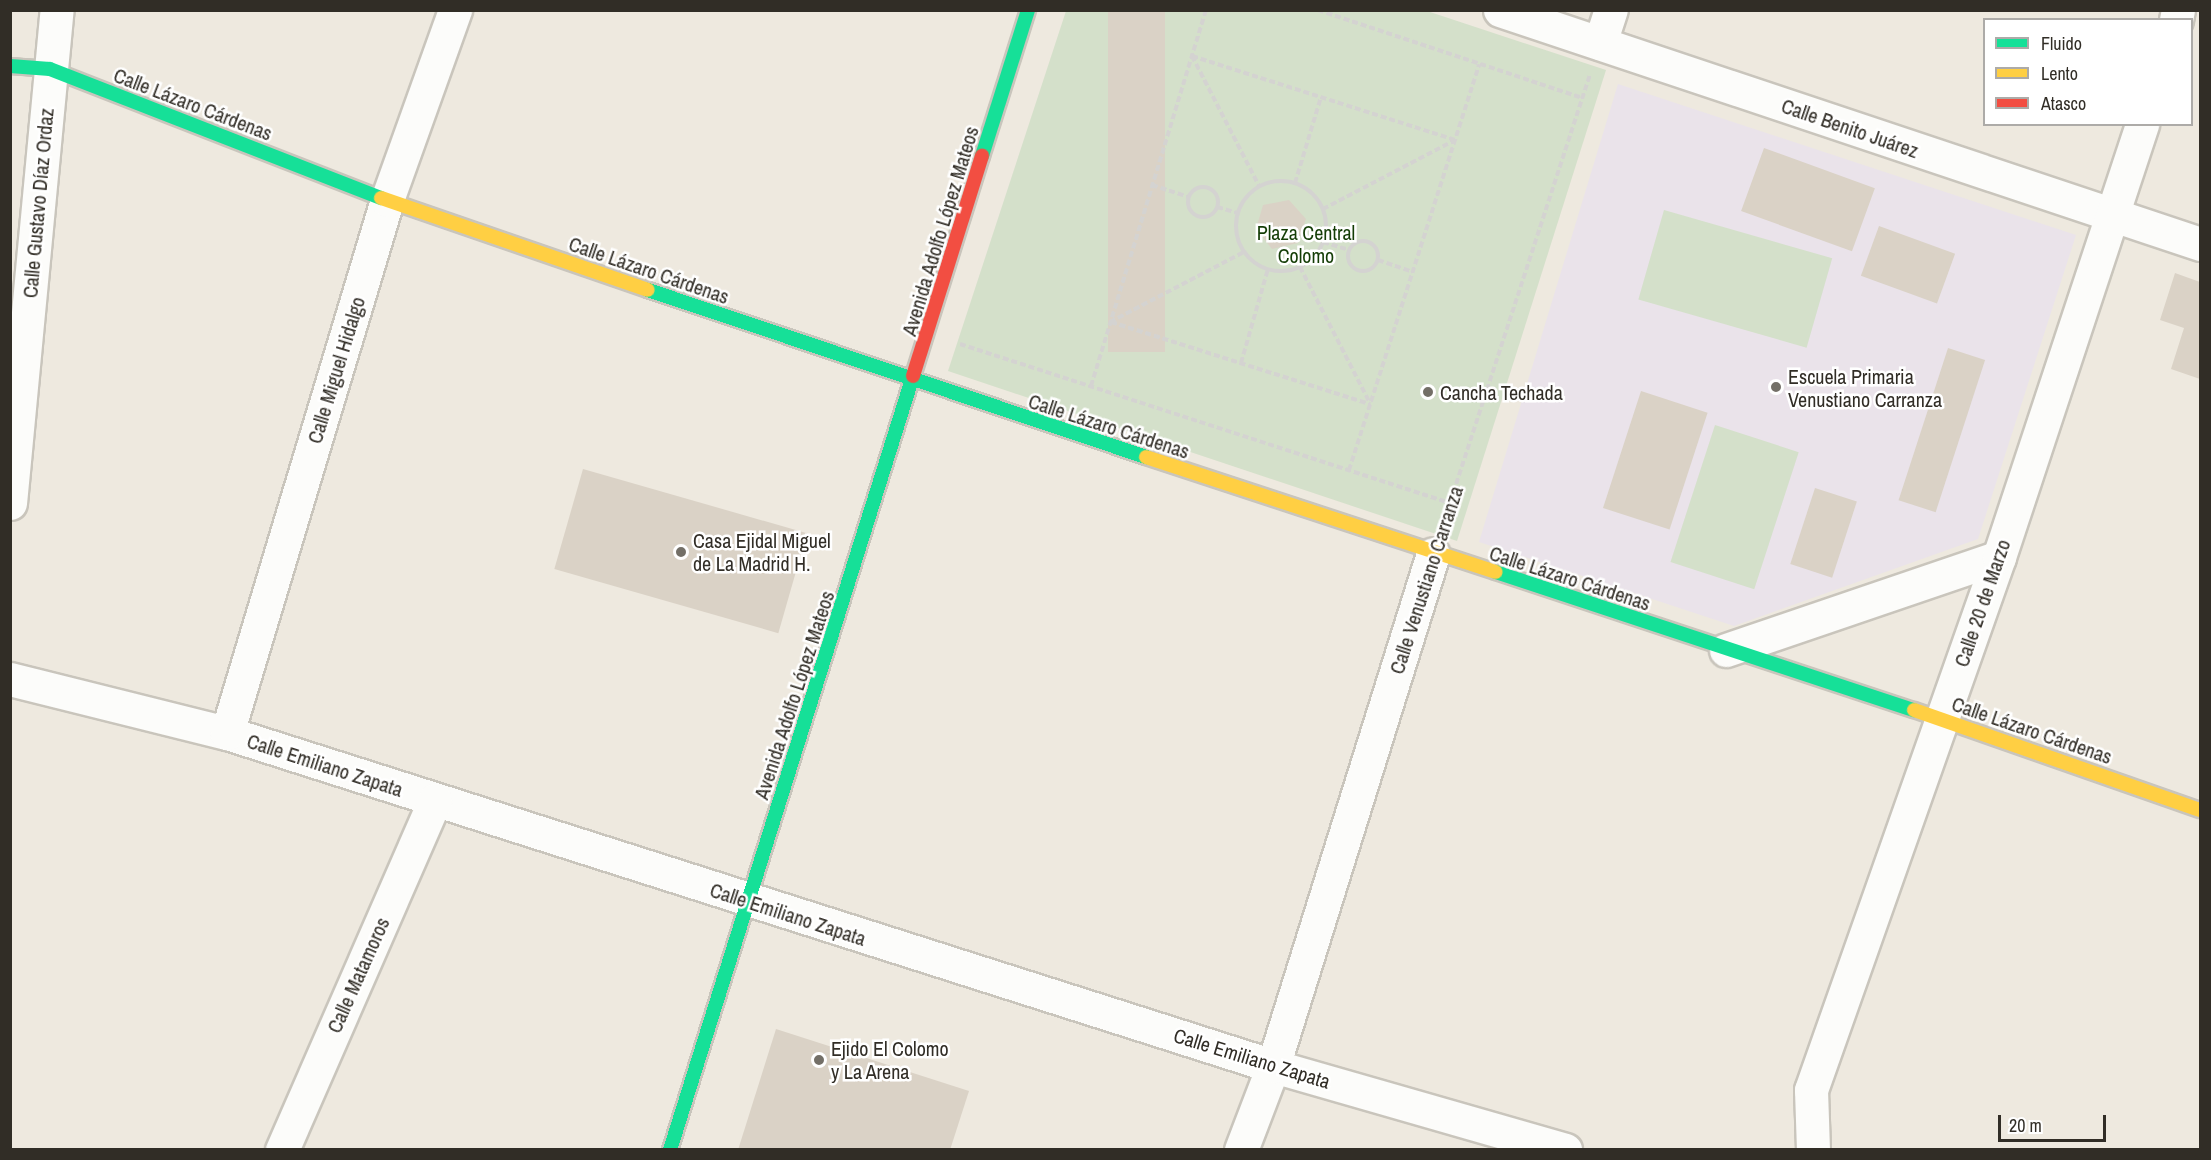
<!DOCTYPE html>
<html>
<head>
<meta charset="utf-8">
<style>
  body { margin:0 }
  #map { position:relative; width:2211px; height:1160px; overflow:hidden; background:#eee9df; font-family:"Archivo Narrow",sans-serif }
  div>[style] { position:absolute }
  .education>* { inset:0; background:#eae3ea }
  .green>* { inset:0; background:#d4e0ca; transform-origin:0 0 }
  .building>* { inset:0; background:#dad2c6; transform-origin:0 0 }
  .path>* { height:4px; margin-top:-2px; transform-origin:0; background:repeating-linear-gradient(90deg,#d4d3d1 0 6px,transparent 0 9px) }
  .path>.ring { margin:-2px; padding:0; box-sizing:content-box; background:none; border:4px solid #d4d3d1; border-radius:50% }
  .roads { filter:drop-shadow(2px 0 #c9c5bc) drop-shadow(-2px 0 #c9c5bc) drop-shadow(0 2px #c9c5bc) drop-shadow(0 -2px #c9c5bc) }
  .street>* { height:33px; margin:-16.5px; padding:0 16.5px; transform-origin:16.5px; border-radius:16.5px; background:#fcfcfa }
  .fast>* { height:14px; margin:-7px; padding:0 7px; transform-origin:7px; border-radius:7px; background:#16e098 }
  .slow>* { height:14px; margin:-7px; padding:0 7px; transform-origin:7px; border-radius:7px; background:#ffcf43 }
  .jam>* { height:14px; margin:-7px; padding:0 7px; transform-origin:7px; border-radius:7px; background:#f24e42 }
  .dots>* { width:16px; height:16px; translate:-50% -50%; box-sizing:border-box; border:3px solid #fff; border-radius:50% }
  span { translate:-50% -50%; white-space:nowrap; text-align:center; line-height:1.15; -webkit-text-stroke:5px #fff; paint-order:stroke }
  .street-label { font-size:20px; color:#312d26 }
  .park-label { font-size:20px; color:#143d06 }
  .poi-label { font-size:20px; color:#312d26 }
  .left { translate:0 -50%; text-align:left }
  .frame { position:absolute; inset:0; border:12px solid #312d26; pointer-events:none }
  .legend { position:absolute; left:1983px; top:18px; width:210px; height:108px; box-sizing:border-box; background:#fff; border:2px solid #adaba8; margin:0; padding:8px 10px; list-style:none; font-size:18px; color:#312d26 }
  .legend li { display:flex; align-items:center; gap:12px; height:30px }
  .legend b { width:30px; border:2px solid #adaba8 }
  .scale { position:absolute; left:1998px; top:1115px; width:108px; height:27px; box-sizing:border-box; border:3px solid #312d26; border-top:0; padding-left:8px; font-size:18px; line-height:21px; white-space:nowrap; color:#312d26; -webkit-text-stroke:4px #fff; paint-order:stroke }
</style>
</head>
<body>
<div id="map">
  <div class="education">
    <div style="clip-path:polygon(1618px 84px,2076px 235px,1978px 539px,1734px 626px,1479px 542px)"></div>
  </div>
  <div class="green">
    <div style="clip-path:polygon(1066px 11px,1427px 11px,1606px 70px,1457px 541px,948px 371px)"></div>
    <div style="left:1664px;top:210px;width:175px;height:93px;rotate:16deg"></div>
    <div style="left:1715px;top:425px;width:88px;height:144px;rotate:18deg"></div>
  </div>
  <div class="building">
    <div style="left:1108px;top:10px;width:57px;height:342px"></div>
    <div style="left:1764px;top:148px;width:118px;height:67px;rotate:20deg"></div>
    <div style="clip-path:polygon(1289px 200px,1306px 219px,1298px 243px,1272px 249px,1256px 229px,1263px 205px)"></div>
    <div style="left:1879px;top:226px;width:81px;height:53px;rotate:20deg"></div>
    <div style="clip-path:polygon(2175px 273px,2200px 282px,2200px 379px,2171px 369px,2184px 328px,2160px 320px)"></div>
    <div style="left:1948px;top:348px;width:39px;height:160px;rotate:18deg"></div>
    <div style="left:1641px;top:391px;width:70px;height:123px;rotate:18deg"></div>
    <div style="left:583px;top:469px;width:233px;height:104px;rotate:16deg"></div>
    <div style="left:1815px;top:488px;width:44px;height:80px;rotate:18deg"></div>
    <div style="clip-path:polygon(776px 1029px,969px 1091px,950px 1150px,738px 1150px)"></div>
  </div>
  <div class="path">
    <div style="left:1318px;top:10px;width:278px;rotate:18.4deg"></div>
    <div style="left:1192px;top:56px;width:276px;rotate:17.7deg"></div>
    <div style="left:1192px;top:56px;width:146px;rotate:62.7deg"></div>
    <div class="ring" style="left:1236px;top:181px;width:86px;height:86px"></div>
    <div style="left:1295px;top:183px;width:90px;rotate:-73.2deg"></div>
    <div style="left:1152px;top:185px;width:39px;rotate:18deg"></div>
    <div class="ring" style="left:1188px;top:187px;width:26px;height:26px"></div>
    <div style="left:1217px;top:207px;width:22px;rotate:16deg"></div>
    <div style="left:1323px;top:209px;width:149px;rotate:-27.6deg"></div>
    <div class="ring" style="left:1348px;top:241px;width:26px;height:26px"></div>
    <div style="left:1323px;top:242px;width:27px;rotate:17deg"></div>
    <div style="left:1378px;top:260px;width:36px;rotate:19deg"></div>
    <div style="left:1300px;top:267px;width:153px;rotate:62.8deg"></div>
    <div style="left:1110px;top:322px;width:151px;rotate:-27.6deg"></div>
    <div style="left:1111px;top:322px;width:272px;rotate:17.6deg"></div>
    <div style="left:960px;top:344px;width:515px;rotate:17.98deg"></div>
    <div style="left:1241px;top:363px;width:98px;rotate:-74deg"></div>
    <div style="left:1091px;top:386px;width:393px;rotate:-73deg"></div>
    <div style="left:1349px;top:470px;width:426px;rotate:-72.2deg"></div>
    <div style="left:1445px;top:518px;width:466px;rotate:-71.9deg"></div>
  </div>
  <div class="roads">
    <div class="street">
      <div style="left:1500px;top:10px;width:738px;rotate:18.48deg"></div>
      <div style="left:2176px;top:20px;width:10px;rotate:-79deg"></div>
      <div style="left:1600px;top:43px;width:35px;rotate:-72deg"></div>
      <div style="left:10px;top:503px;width:495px;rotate:-84.6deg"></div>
      <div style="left:1726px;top:650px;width:288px;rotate:-18.8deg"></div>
      <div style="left:10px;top:679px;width:224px;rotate:14deg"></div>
      <div style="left:227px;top:733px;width:1098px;rotate:17.66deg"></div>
      <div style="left:1273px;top:1066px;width:304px;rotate:16deg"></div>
      <div style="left:227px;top:733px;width:556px;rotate:-73.29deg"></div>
      <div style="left:387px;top:200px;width:202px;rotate:-70.3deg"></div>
      <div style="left:282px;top:1150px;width:382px;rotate:-66.4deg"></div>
      <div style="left:1241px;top:1150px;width:90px;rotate:-69.1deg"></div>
      <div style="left:1273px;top:1066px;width:536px;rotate:-72.65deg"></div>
      <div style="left:1813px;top:1150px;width:60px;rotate:-91.9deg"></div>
      <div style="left:1811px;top:1090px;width:565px;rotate:-70.57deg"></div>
      <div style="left:1999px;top:557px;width:456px;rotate:-71.7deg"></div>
    </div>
    <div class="fast">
      <div style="left:10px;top:66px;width:40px;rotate:4.3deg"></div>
      <div style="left:50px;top:69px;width:355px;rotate:21.3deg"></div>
      <div style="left:982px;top:156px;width:153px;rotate:-72.5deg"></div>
      <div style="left:648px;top:290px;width:525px;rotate:18.54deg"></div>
      <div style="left:1496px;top:572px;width:440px;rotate:18.3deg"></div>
      <div style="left:670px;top:1150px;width:811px;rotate:-72.57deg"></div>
    </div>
    <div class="slow">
      <div style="left:381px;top:198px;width:282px;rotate:19deg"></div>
      <div style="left:1146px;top:457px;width:368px;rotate:18.2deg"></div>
      <div style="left:1914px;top:710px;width:303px;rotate:19.3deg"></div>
    </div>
    <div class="jam">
      <div style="left:913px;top:376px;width:231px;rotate:-72.6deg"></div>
    </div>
  </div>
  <div class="dots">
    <div style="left:1776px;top:387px;background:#736f67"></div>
    <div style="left:1428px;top:392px;background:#736f67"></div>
    <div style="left:681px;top:552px;background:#736f67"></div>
    <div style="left:819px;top:1060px;background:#736f67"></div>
  </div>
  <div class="street-label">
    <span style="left:193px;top:104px;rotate:21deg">Calle Lázaro Cárdenas</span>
    <span style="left:1850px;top:128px;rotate:19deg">Calle Benito Juárez</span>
    <span style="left:38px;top:203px;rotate:-85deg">Calle Gustavo Díaz Ordaz</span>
    <span style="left:940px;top:231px;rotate:-73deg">Avenida Adolfo López Mateos</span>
    <span style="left:649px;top:270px;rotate:19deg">Calle Lázaro Cárdenas</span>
    <span style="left:336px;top:370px;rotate:-73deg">Calle Miguel Hidalgo</span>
    <span style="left:1109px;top:426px;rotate:18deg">Calle Lázaro Cárdenas</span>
    <span style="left:1570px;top:578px;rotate:18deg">Calle Lázaro Cárdenas</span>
    <span style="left:1426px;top:580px;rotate:-72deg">Calle Venustiano Carranza</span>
    <span style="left:1982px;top:603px;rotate:-71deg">Calle 20 de Marzo</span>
    <span style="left:794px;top:695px;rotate:-72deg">Avenida Adolfo López Mateos</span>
    <span style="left:2032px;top:730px;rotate:19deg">Calle Lázaro Cárdenas</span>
    <span style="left:325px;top:765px;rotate:18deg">Calle Emiliano Zapata</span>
    <span style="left:788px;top:914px;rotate:18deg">Calle Emiliano Zapata</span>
    <span style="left:358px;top:975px;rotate:-66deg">Calle Matamoros</span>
    <span style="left:1252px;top:1058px;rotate:17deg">Calle Emiliano Zapata</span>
  </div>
  <div class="park-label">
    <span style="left:1306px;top:244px">Plaza Central<br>Colomo</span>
  </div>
  <div class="poi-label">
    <span class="left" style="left:1788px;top:388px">Escuela Primaria<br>Venustiano Carranza</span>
    <span class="left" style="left:1440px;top:392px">Cancha Techada</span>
    <span class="left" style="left:693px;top:552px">Casa Ejidal Miguel<br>de La Madrid H.</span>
    <span class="left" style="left:831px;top:1060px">Ejido El Colomo<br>y La Arena</span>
  </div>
  <div class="frame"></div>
  <ul class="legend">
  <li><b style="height:8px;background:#16e098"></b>Fluido</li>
  <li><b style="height:8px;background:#ffcf43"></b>Lento</li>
  <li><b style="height:8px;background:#f24e42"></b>Atasco</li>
  </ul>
  <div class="scale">20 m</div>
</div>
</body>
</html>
